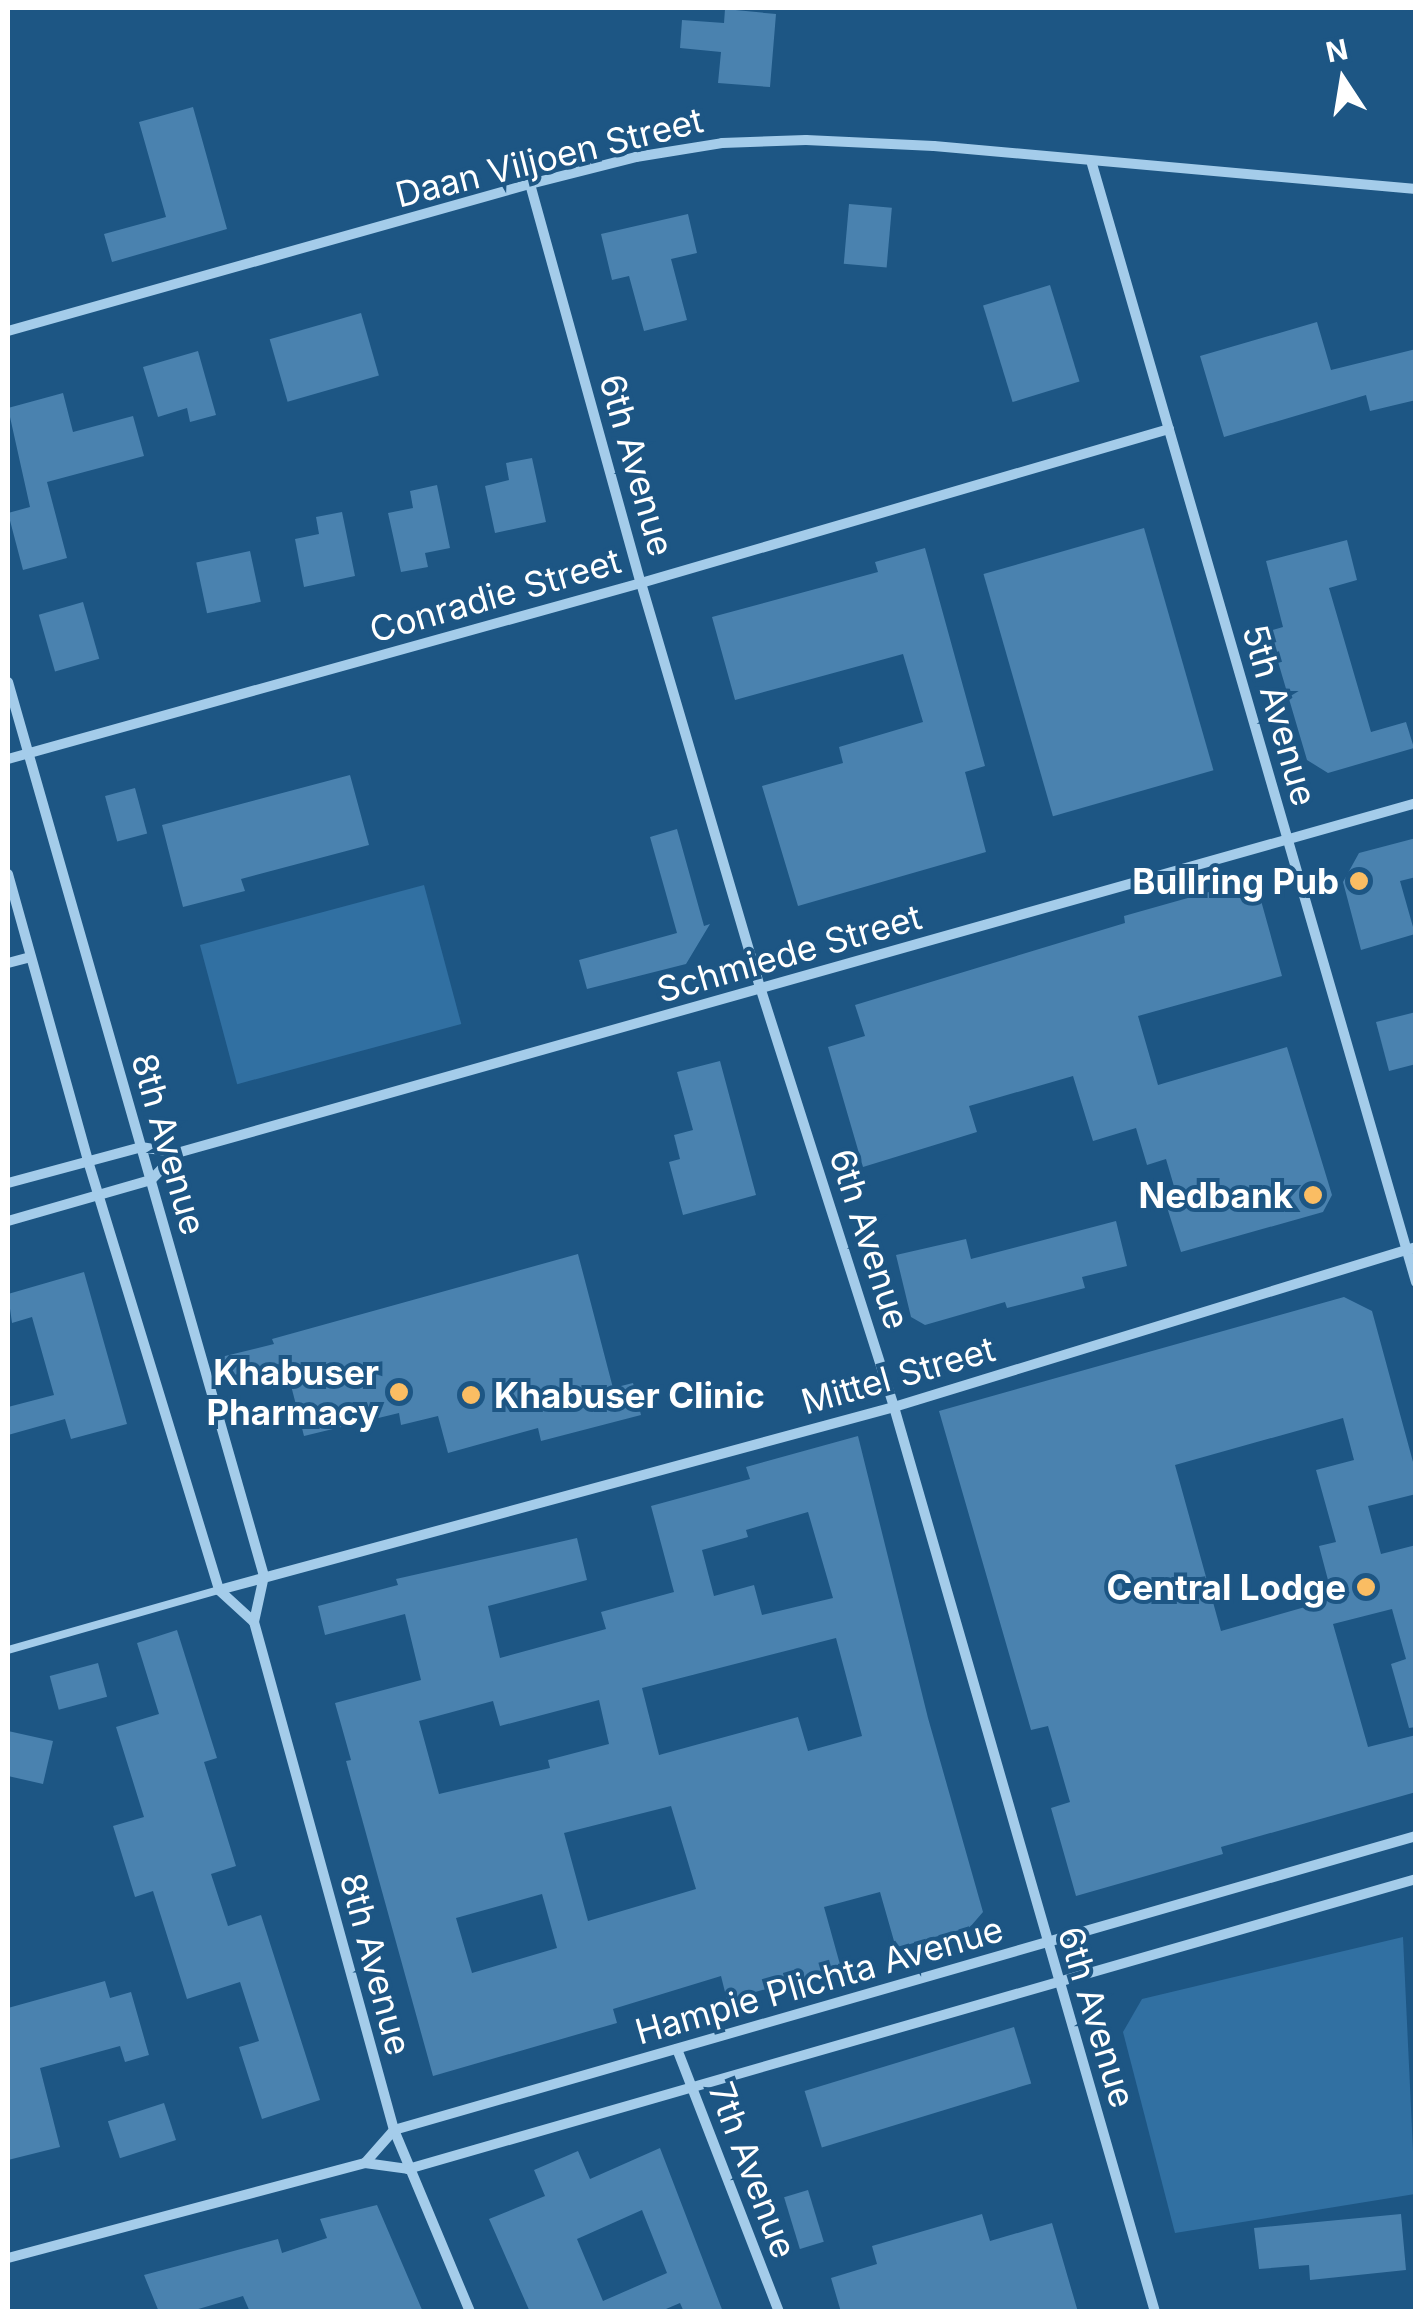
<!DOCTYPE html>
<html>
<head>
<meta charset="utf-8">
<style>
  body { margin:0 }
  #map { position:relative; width:1423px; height:2319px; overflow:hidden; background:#1d5684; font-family:Inter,sans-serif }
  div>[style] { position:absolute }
  .green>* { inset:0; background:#3170a2; transform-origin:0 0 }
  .building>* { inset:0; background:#4a82af; transform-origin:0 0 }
  .lane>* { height:8px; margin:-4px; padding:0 4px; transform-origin:4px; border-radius:4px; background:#a4ccea }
  .street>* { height:10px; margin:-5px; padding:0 5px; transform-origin:5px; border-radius:5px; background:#a4ccea }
  .dots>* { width:28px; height:28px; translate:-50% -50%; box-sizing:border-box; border:5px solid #1d5684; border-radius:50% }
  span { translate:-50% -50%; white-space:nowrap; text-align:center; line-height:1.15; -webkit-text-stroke:8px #1d5684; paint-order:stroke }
  .street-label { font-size:35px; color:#fff }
  .poi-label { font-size:35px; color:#fff; font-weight:700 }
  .right { translate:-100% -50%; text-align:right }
  .left { translate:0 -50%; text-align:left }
  .frame { position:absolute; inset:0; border:10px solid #fff; pointer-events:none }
  .north { position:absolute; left:1293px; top:30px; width:100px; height:100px; -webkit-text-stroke:8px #1d5684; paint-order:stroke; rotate:348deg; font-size:28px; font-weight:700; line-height:40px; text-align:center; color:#fff }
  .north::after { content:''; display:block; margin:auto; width:35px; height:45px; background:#fff; clip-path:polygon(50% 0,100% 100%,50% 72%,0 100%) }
</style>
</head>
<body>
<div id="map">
  <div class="green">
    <div style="left:424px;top:885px;width:144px;height:232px;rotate:75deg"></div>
    <div style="clip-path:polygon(1403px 1937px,1415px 2194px,1175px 2233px,1123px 2032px,1142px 1999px)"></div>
  </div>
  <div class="building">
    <div style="clip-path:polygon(725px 9px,776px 14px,770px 87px,718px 83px,721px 52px,680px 48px,682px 20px,724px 23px)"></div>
    <div style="clip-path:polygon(193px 107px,227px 229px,112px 262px,104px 234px,166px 217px,139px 122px)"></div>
    <div style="left:849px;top:204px;width:43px;height:60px;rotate:5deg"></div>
    <div style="clip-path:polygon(688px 214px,697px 253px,671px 259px,687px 320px,644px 331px,629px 276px,612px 280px,601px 234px)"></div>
    <div style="left:1050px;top:285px;width:101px;height:70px;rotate:73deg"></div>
    <div style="left:361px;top:313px;width:65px;height:95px;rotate:74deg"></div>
    <div style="clip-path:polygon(1317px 322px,1331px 370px,1416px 349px,1416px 400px,1370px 411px,1366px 395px,1224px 437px,1200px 356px)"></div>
    <div style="clip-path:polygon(198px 351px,216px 415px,190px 422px,187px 408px,158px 417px,143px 367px)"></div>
    <div style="clip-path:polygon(63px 393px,73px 432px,133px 416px,144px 456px,47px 482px,67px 558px,23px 570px,8px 513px,30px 507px,8px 408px)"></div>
    <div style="clip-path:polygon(532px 458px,546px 522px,495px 533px,485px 486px,509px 480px,506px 463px)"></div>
    <div style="clip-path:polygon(437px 485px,450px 548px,425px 553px,428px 567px,401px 572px,388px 513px,413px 508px,410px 491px)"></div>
    <div style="clip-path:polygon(342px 512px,355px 576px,304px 587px,295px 539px,319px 534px,316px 517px)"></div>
    <div style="left:1144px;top:528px;width:252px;height:167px;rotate:74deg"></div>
    <div style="clip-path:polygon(1347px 540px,1357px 580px,1329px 588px,1371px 732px,1406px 722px,1414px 748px,1328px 773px,1307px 760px,1269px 631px,1283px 627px,1266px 561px)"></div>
    <div style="clip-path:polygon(925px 548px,985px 766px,965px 772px,986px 852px,798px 906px,762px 786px,843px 763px,839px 747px,923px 722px,903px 654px,735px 700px,712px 617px,878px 572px,875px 562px)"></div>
    <div style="left:250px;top:551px;width:52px;height:55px;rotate:78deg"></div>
    <div style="left:83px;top:602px;width:59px;height:46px;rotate:74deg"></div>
    <div style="clip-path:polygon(350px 775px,369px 845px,241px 879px,245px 891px,183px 907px,162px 825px)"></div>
    <div style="left:135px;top:788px;width:47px;height:31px;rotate:75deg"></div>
    <div style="clip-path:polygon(677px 829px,704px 926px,710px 924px,686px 964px,587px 989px,579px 960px,677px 933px,650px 837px)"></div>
    <div style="clip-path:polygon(1416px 838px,1416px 877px,1400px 881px,1415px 934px,1361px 950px,1343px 882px,1359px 853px)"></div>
    <div style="clip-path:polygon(1255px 879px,1282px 976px,1138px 1016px,1158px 1085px,1287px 1047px,1332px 1195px,1323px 1212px,1181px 1252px,1166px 1204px,1178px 1200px,1166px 1159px,1147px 1165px,1136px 1128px,1093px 1141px,1073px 1076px,969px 1106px,977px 1132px,863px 1167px,828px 1047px,865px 1036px,855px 1005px,1125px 923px,1124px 916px)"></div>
    <div style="clip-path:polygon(1416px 1012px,1416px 1064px,1389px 1071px,1376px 1022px)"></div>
    <div style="clip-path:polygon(720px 1061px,756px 1195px,683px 1215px,669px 1162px,680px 1159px,674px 1135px,693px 1130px,677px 1072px)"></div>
    <div style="clip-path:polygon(1116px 1221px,1127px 1266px,1082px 1277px,1085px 1288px,1007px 1308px,1005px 1302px,925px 1325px,911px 1317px,896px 1255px,966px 1239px,971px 1259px)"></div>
    <div style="clip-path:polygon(578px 1254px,613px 1388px,633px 1383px,641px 1415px,541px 1441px,538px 1428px,448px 1453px,438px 1416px,401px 1425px,399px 1413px,304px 1436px,287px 1370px,282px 1371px,280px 1364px,226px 1377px,221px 1357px,274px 1344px,272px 1339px)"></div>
    <div style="clip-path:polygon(84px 1272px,127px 1424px,71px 1439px,65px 1419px,8px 1435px,8px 1407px,54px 1395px,32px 1317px,12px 1323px,8px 1294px)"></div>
    <div style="clip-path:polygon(evenodd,1344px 1297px,1372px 1311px,1416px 1473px,1416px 1494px,1368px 1506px,1381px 1554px,1416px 1545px,1416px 1727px,1409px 1728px,1391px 1664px,1406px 1659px,1392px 1609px,1333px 1624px,1368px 1747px,1416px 1735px,1416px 1792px,1221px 1847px,1223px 1854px,1076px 1896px,1051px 1808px,1070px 1802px,1048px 1726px,1031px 1730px,939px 1411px,1344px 1297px,1343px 1418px,1354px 1460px,1316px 1470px,1336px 1542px,1319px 1546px,1333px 1599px,1221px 1631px,1175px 1465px,1343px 1418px)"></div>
    <div style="clip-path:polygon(evenodd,858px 1436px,928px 1718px,983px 1912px,970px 1927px,896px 1948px,880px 1892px,824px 1907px,841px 1968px,727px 2000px,721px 1976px,613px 2009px,617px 2023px,433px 2076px,346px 1761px,351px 1760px,335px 1703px,421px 1680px,405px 1614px,325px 1635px,318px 1606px,398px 1585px,396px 1579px,577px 1538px,587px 1580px,488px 1606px,500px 1658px,606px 1629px,601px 1612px,674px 1592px,651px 1506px,750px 1479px,746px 1467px,858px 1436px,808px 1512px,833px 1598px,762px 1615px,754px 1585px,714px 1596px,702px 1550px,748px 1537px,746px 1530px,808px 1512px,858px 1436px,836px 1638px,862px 1736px,808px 1751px,798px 1717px,659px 1755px,642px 1688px,836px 1638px,858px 1436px,599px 1700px,609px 1744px,548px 1760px,550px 1768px,439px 1794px,419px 1721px,493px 1701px,500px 1726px,599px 1700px,858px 1436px,671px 1806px,696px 1889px,588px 1921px,564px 1833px,671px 1806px,858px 1436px,542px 1894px,557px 1948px,472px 1973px,456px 1918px,542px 1894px)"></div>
    <div style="clip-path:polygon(177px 1630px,217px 1758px,204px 1762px,236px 1866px,211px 1874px,228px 1926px,261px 1915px,320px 2100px,262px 2119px,239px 2047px,259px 2041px,240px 1982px,187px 1999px,153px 1891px,135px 1897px,113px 1826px,144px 1817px,116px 1727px,159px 1714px,137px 1643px)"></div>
    <div style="left:98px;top:1663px;width:35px;height:50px;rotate:75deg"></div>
    <div style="clip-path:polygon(8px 1731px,53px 1741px,43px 1784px,8px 1776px)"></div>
    <div style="clip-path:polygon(105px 1981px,110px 1998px,131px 1992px,149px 2055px,125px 2062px,120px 2046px,40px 2068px,60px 2147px,8px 2160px,8px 2008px)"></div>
    <div style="left:1014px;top:2027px;width:59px;height:219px;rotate:73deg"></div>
    <div style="left:164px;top:2103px;width:39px;height:59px;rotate:72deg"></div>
    <div style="clip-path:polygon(evenodd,660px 2148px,723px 2312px,684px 2312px,680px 2303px,659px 2312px,530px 2312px,489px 2219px,545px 2196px,534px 2170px,578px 2151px,590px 2179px,660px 2148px,642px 2210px,667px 2273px,603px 2301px,577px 2239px,642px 2210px)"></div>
    <div style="left:808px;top:2190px;width:54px;height:25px;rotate:73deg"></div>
    <div style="clip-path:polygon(377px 2205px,423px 2312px,250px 2312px,243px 2296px,188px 2312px,159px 2312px,144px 2275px,278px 2239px,282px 2253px,327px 2238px,320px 2219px)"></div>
    <div style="clip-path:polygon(982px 2214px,990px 2241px,1052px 2223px,1078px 2312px,841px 2312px,831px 2278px,877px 2264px,872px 2246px)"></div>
    <div style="clip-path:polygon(1401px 2214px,1406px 2270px,1310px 2280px,1309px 2265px,1259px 2269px,1254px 2228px)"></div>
  </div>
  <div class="lane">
    <div style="left:8px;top:1650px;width:219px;rotate:-15.9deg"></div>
  </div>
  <div class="street">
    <div style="left:1092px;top:164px;width:1164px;rotate:73.84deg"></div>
    <div style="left:530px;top:184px;width:414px;rotate:74.5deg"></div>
    <div style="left:641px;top:583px;width:424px;rotate:73.6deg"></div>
    <div style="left:761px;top:990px;width:438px;rotate:72.3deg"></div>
    <div style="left:894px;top:1407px;width:942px;rotate:73.91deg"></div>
    <div style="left:8px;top:331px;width:542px;rotate:-15.73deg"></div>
    <div style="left:530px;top:184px;width:109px;rotate:-14.3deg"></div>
    <div style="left:636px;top:157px;width:87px;rotate:-9.2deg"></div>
    <div style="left:722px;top:143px;width:84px;rotate:-2deg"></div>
    <div style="left:806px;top:140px;width:128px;rotate:2.7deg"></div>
    <div style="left:934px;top:146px;width:484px;rotate:5.1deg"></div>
    <div style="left:8px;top:682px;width:930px;rotate:74.02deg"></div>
    <div style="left:264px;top:1576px;width:47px;rotate:102.3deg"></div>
    <div style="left:254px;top:1622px;width:527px;rotate:74.59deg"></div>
    <div style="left:394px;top:2130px;width:197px;rotate:67.3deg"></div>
    <div style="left:8px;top:759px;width:657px;rotate:-15.54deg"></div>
    <div style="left:641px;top:583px;width:550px;rotate:-16.26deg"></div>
    <div style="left:8px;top:874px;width:298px;rotate:74.4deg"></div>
    <div style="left:88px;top:1161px;width:449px;rotate:73deg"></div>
    <div style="left:219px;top:1590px;width:47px;rotate:42.4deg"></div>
    <div style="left:8px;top:963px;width:23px;rotate:-15deg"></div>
    <div style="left:8px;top:1183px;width:138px;rotate:-15.1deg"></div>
    <div style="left:141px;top:1147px;width:36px;rotate:9deg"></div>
    <div style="left:177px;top:1153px;width:1287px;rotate:-15.77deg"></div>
    <div style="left:8px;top:1221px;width:149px;rotate:-16deg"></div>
    <div style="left:151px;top:1180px;width:37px;rotate:-46deg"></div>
    <div style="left:219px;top:1590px;width:699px;rotate:-15.17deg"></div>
    <div style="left:894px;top:1407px;width:546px;rotate:-17.04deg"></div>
    <div style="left:677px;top:2049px;width:282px;rotate:68.8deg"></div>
    <div style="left:365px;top:2163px;width:44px;rotate:-48.7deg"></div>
    <div style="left:394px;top:2130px;width:1063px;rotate:-16.05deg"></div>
    <div style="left:8px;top:2258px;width:369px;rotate:-14.9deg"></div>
    <div style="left:365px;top:2163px;width:43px;rotate:7.9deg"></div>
    <div style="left:408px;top:2169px;width:1049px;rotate:-16.05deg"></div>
  </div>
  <div class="dots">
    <div style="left:1359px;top:881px;background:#fabd63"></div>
    <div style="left:1313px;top:1195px;background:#fabd63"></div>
    <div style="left:399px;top:1392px;background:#fabd63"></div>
    <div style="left:471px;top:1395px;background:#fabd63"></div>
    <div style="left:1366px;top:1587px;background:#fabd63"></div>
  </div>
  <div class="street-label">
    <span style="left:549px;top:157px;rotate:-14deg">Daan Viljoen Street</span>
    <span style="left:637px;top:465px;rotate:74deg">6th Avenue</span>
    <span style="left:495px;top:595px;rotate:-16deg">Conradie Street</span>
    <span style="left:1280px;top:715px;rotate:74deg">5th Avenue</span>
    <span style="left:789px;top:953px;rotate:-16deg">Schmiede Street</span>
    <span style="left:169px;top:1144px;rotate:74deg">8th Avenue</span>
    <span style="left:870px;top:1239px;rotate:72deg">6th Avenue</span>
    <span style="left:898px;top:1375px;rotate:-16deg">Mittel Street</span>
    <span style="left:376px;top:1964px;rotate:75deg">8th Avenue</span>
    <span style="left:819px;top:1980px;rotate:-16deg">Hampie Plichta Avenue</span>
    <span style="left:1097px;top:2017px;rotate:73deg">6th Avenue</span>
    <span style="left:753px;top:2170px;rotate:69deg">7th Avenue</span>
  </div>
  <div class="poi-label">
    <span class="right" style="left:1339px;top:881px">Bullring Pub</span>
    <span class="right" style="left:1293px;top:1195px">Nedbank</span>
    <span class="right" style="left:379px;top:1392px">Khabuser<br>Pharmacy</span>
    <span class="left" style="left:494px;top:1395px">Khabuser Clinic</span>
    <span class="right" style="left:1346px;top:1587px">Central Lodge</span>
  </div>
  <div class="frame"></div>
  <div class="north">N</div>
</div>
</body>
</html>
